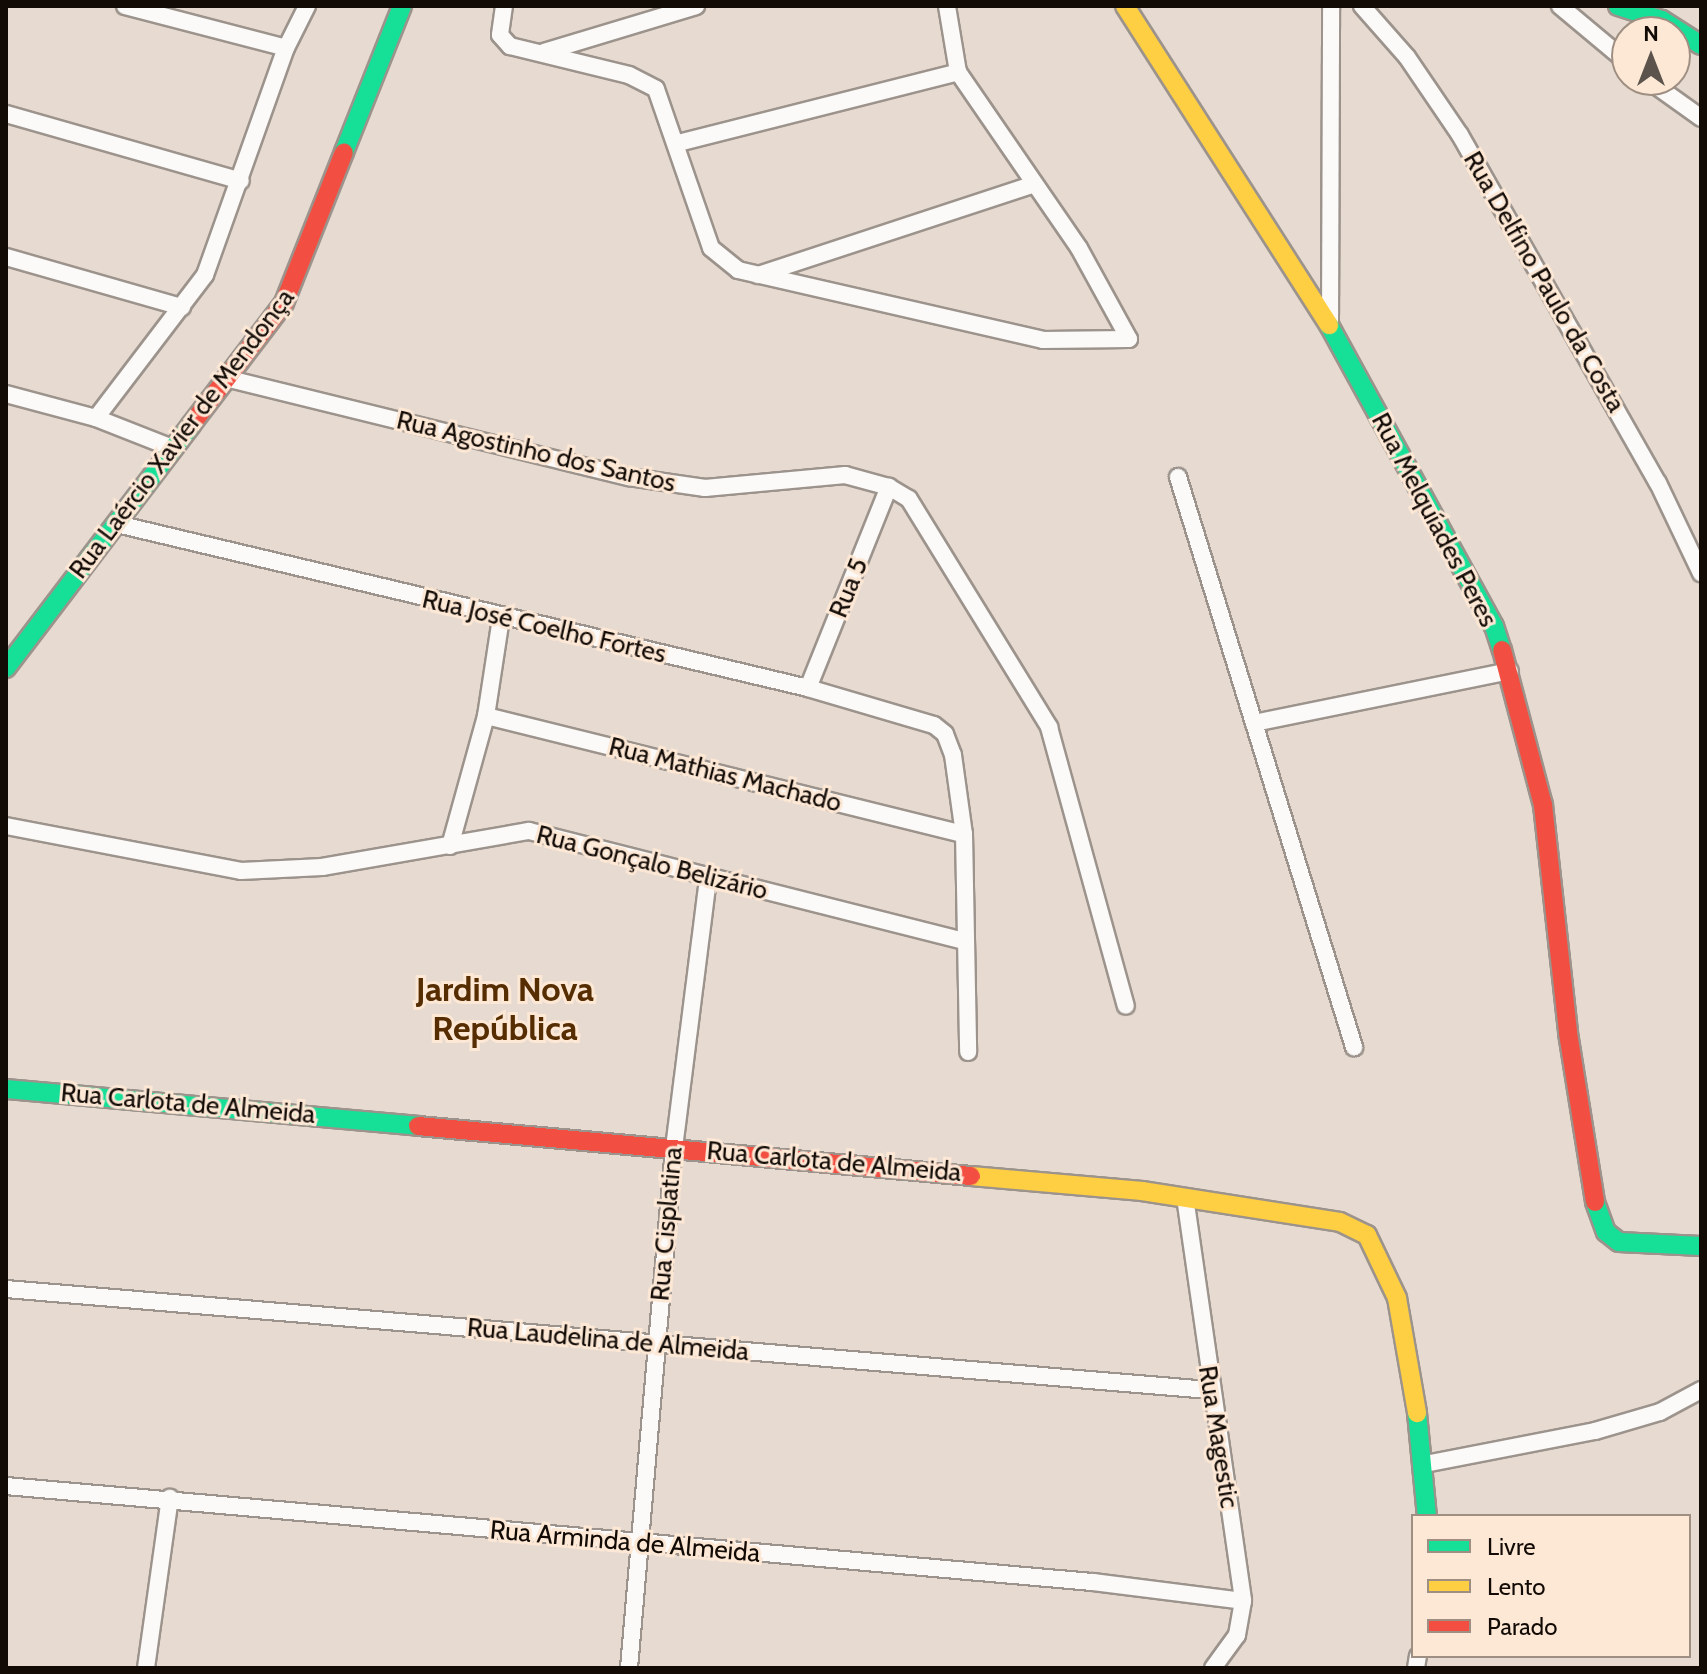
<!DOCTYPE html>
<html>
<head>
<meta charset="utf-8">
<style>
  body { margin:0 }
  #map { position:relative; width:1707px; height:1674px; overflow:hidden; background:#e7dbd1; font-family:Cabin,sans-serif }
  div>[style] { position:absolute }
  .roads { filter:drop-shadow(2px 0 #9c938c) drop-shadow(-2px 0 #9c938c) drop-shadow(0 2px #9c938c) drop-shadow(0 -2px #9c938c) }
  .street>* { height:16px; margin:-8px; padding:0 8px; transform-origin:8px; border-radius:8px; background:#fbfaf8 }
  .fast>* { height:18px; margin:-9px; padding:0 9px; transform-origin:9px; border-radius:9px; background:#16e098 }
  .slow>* { height:18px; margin:-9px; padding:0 9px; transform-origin:9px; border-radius:9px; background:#ffcf43 }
  .jam>* { height:18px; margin:-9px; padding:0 9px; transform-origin:9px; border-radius:9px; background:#f24e42 }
  span { translate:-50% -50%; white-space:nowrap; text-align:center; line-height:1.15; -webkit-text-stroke:6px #fde7d5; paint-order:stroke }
  .street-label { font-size:26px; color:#110a05 }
  .district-label { font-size:34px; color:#562d01; font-weight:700 }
  .frame { position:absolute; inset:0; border:8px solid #110a05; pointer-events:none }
  .legend { position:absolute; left:1411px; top:1514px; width:280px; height:144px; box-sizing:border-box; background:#fde7d5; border:2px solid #9f8f82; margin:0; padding:10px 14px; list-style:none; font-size:24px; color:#110a05 }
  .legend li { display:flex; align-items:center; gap:16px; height:40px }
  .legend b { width:40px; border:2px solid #9f8f82 }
  .north { position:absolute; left:1611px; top:16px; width:80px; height:80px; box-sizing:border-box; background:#fde7d5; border:2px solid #9f8f82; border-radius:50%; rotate:0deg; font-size:22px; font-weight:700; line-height:32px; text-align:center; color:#110a05 }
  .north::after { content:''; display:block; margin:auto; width:28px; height:36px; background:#5c534c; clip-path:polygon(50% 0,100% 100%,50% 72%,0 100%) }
</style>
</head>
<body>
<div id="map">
  <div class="roads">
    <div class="street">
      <div style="left:125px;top:6px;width:166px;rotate:14.6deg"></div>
      <div style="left:504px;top:6px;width:29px;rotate:98deg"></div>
      <div style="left:500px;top:35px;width:15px;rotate:48deg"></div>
      <div style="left:510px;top:46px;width:122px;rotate:13.7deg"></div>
      <div style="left:629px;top:75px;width:30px;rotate:27deg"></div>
      <div style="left:656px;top:89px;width:168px;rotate:70.9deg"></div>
      <div style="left:711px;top:248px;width:35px;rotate:39deg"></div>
      <div style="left:738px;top:270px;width:313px;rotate:12.9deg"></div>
      <div style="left:1043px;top:340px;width:86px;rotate:-0.7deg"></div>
      <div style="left:1129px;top:339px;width:104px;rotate:-118.8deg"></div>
      <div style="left:1079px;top:248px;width:214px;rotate:-124.5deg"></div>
      <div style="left:958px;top:72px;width:67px;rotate:-99.5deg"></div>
      <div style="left:1362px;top:6px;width:68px;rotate:48.6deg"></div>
      <div style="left:1407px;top:57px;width:94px;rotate:55.8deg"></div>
      <div style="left:1460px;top:135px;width:400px;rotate:60.4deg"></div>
      <div style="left:1658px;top:483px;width:100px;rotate:64.5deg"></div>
      <div style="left:1560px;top:6px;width:87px;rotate:39.9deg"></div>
      <div style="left:544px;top:52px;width:159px;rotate:-16.8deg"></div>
      <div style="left:1648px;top:80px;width:65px;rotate:35.6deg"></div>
      <div style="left:6px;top:114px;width:244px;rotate:15.9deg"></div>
      <div style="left:678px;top:143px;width:289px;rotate:-14.2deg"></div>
      <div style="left:6px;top:257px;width:183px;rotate:15.9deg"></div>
      <div style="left:758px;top:275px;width:291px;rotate:-18.2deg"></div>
      <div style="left:1330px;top:324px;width:318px;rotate:-89.8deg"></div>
      <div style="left:229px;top:379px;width:412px;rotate:13.8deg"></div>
      <div style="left:629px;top:477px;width:77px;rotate:8.2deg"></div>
      <div style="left:705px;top:488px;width:141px;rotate:-5.3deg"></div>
      <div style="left:845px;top:475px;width:46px;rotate:15.3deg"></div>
      <div style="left:889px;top:487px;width:23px;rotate:31deg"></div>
      <div style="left:909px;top:499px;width:268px;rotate:58.4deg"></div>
      <div style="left:1049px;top:727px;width:289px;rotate:74.6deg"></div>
      <div style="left:6px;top:394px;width:93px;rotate:14.9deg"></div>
      <div style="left:96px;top:418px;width:82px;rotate:21.5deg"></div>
      <div style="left:96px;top:418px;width:180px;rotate:-52.7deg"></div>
      <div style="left:205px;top:275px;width:241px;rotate:-70.4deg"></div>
      <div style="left:286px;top:48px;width:47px;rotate:-63.4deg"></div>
      <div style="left:1178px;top:477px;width:597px;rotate:72.84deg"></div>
      <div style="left:117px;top:524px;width:710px;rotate:13.35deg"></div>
      <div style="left:808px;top:688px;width:131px;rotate:16.4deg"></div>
      <div style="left:934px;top:725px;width:14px;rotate:39deg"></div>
      <div style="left:945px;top:734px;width:22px;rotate:69deg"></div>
      <div style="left:953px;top:755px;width:80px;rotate:82.1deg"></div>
      <div style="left:964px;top:834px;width:218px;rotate:88.9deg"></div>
      <div style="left:808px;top:688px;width:217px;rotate:-68.1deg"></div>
      <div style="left:486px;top:716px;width:492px;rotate:13.9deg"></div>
      <div style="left:1254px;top:723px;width:261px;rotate:-11.5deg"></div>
      <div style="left:6px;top:826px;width:239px;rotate:10.8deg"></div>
      <div style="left:241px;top:871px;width:81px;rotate:-2.8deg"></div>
      <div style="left:322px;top:867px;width:210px;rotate:-9.9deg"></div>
      <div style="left:529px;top:831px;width:450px;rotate:14.2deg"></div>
      <div style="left:450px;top:846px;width:135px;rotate:-74.5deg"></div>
      <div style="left:486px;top:716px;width:99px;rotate:-81.3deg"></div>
      <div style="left:1185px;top:1197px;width:408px;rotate:81.8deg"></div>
      <div style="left:1243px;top:1601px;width:35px;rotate:100deg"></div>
      <div style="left:1237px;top:1635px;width:41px;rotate:126deg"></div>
      <div style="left:6px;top:1289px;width:1208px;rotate:4.8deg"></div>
      <div style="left:1425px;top:1464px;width:173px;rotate:-11deg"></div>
      <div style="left:1595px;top:1431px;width:68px;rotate:-16.3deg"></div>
      <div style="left:1660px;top:1412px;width:47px;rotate:-28.2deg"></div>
      <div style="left:6px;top:1486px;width:1091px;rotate:5.05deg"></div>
      <div style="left:1093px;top:1582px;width:151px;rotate:7.2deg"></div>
      <div style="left:146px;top:1668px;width:172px;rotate:-82deg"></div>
      <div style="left:629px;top:1668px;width:522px;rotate:-85.05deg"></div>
      <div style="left:674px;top:1148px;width:272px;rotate:-82.8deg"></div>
      <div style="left:1416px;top:1668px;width:12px;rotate:-81deg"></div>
    </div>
    <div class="fast">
      <div style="left:1618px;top:6px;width:46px;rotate:17.7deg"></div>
      <div style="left:1662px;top:20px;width:46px;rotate:32.7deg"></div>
      <div style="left:344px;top:152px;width:157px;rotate:-68.3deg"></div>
      <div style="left:1329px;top:325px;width:343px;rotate:61.3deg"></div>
      <div style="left:1494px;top:626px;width:25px;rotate:72deg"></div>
      <div style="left:6px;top:668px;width:305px;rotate:-52.7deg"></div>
      <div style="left:6px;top:1089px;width:414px;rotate:5.1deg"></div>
      <div style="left:1595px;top:1202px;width:32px;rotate:70deg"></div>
      <div style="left:1606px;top:1232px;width:16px;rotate:38deg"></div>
      <div style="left:1619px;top:1242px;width:82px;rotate:2.8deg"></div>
      <div style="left:1417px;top:1413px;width:103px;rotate:84.5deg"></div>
    </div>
    <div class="slow">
      <div style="left:1125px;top:6px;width:379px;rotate:57.4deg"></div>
      <div style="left:971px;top:1176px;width:172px;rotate:5deg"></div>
      <div style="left:1142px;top:1191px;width:200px;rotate:8.9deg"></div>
      <div style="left:1340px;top:1222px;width:30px;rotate:26deg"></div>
      <div style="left:1367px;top:1235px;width:70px;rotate:64.5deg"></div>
      <div style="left:1397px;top:1298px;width:117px;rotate:80.1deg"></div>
    </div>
    <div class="jam">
      <div style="left:191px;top:425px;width:153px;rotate:-52.7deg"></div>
      <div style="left:284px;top:303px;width:162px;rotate:-68.3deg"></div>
      <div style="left:1502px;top:650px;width:160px;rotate:75.2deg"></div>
      <div style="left:1543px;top:805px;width:229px;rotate:83.7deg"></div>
      <div style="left:1568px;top:1033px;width:171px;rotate:80.9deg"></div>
      <div style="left:418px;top:1126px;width:555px;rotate:5.17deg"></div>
    </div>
  </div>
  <div class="street-label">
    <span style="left:1544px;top:282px;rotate:60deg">Rua Delfino Paulo da Costa</span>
    <span style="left:182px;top:434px;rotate:-53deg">Rua Laércio Xavier de Mendonça</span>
    <span style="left:536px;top:452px;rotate:13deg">Rua Agostinho dos Santos</span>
    <span style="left:1434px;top:520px;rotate:62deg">Rua Melquíades Peres</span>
    <span style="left:849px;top:588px;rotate:-68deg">Rua 5</span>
    <span style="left:544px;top:627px;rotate:13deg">Rua José Coelho Fortes</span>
    <span style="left:725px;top:775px;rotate:14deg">Rua Mathias Machado</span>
    <span style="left:652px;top:863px;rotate:14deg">Rua Gonçalo Belizário</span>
    <span style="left:188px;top:1104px;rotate:5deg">Rua Carlota de Almeida</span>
    <span style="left:834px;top:1162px;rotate:5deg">Rua Carlota de Almeida</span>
    <span style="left:667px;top:1224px;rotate:-85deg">Rua Cisplatina</span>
    <span style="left:608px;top:1340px;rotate:5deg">Rua Laudelina de Almeida</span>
    <span style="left:1218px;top:1437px;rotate:81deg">Rua Magestic</span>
    <span style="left:625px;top:1542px;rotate:5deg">Rua Arminda de Almeida</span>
  </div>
  <div class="district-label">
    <span style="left:505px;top:1009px">Jardim Nova<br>República</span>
  </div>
  <div class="frame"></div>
  <ul class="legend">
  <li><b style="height:10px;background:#16e098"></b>Livre</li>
  <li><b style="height:10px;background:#ffcf43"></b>Lento</li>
  <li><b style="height:10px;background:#f24e42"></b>Parado</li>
  </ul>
  <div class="north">N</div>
</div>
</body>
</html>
